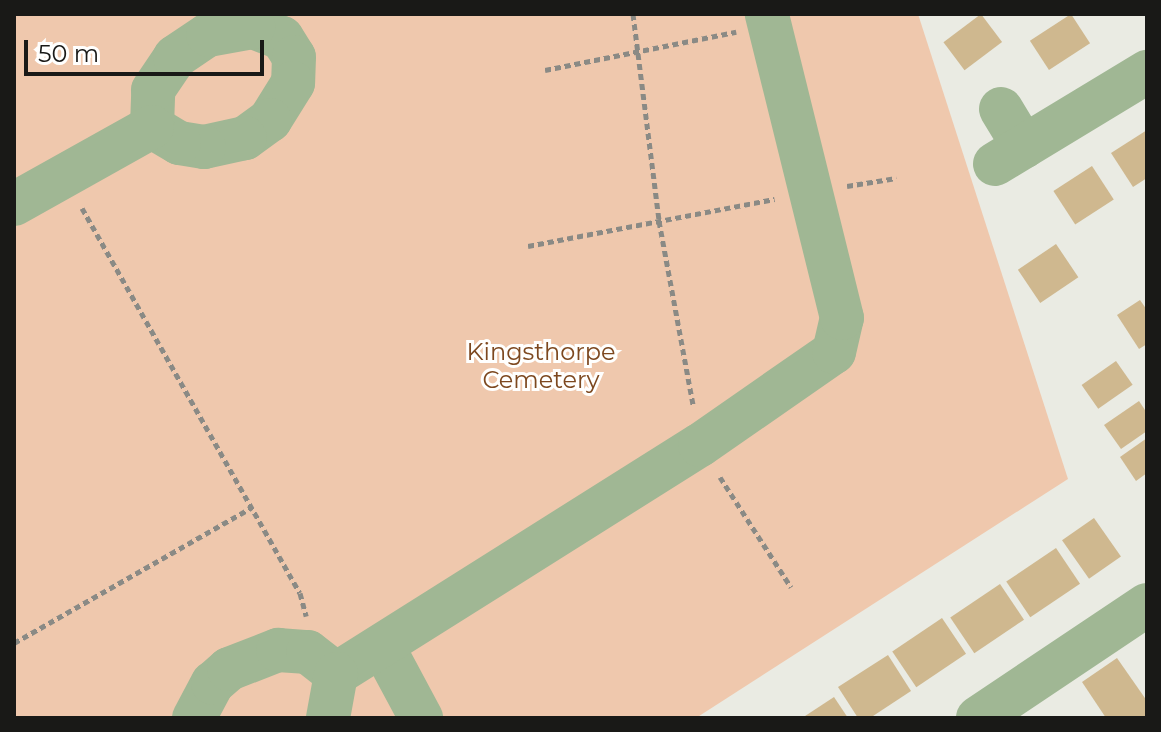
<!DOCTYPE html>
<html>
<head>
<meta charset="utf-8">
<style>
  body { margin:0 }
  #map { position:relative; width:1161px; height:732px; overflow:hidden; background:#eaebe3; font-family:Montserrat,sans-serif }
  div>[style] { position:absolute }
  .green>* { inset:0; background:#efc8ad }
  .building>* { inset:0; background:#cfb88f; transform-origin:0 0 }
  .path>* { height:5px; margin-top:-2.5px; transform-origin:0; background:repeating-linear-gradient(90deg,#8a8a85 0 6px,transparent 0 10px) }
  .minor>* { height:44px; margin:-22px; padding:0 22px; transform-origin:22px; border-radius:22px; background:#a0b794 }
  span { translate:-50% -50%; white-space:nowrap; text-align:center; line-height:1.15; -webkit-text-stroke:6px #fffffe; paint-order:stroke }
  .park-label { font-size:24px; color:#7d481f }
  .frame { position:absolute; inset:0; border:16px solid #191917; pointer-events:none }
  .scale { position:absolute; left:24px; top:40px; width:240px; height:36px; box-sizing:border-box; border:4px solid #191917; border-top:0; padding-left:10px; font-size:24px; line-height:28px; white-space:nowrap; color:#191917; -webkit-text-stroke:6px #fffffe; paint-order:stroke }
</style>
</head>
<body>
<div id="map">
  <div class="green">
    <div style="clip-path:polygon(14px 14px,918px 14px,1068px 479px,696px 718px,14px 718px)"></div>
  </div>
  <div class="building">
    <div style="left:981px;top:14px;width:35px;height:47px;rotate:53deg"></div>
    <div style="left:1071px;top:14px;width:35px;height:49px;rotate:57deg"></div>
    <div style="clip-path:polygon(1147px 130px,1147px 178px,1133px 187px,1111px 153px)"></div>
    <div style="left:1092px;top:166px;width:40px;height:46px;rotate:57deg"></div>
    <div style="left:1056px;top:244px;width:40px;height:46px;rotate:56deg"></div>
    <div style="clip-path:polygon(1140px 300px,1147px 310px,1147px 344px,1139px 349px,1117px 315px)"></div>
    <div style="left:1116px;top:361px;width:29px;height:42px;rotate:55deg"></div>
    <div style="clip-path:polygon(1139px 401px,1147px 413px,1147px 431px,1121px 449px,1104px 425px)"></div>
    <div style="clip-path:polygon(1147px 438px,1147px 473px,1136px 481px,1120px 457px)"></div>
    <div style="left:1094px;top:518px;width:47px;height:39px;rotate:55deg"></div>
    <div style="left:1056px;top:548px;width:43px;height:60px;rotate:56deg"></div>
    <div style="left:1000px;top:584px;width:43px;height:60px;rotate:56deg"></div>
    <div style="left:942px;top:618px;width:43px;height:60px;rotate:56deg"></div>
    <div style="clip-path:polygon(888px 655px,911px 691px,870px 718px,858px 718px,838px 687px)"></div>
    <div style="clip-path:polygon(1117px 658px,1147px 701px,1147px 718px,1106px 718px,1082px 682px)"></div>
    <div style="clip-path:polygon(834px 697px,848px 718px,802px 718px)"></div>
  </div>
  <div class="path">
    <div style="left:633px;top:14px;width:209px;rotate:82.8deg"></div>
    <div style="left:659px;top:221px;width:187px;rotate:79.5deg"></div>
    <div style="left:545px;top:70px;width:195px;rotate:-11.3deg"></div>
    <div style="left:847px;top:186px;width:50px;rotate:-9.3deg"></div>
    <div style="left:82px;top:208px;width:442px;rotate:60.5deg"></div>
    <div style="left:300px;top:593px;width:24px;rotate:75deg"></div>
    <div style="left:528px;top:246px;width:251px;rotate:-10.8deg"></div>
    <div style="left:720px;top:477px;width:131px;rotate:57.2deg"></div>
    <div style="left:14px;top:643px;width:273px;rotate:-29.7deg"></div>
  </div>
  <div class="minor">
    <div style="left:253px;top:27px;width:31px;rotate:21deg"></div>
    <div style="left:282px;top:38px;width:22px;rotate:58deg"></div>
    <div style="left:294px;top:57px;width:26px;rotate:92deg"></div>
    <div style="left:293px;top:83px;width:44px;rotate:121.9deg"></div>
    <div style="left:270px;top:120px;width:31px;rotate:144deg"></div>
    <div style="left:245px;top:138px;width:42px;rotate:167.6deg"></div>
    <div style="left:204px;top:147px;width:25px;rotate:-171deg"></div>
    <div style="left:179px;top:143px;width:31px;rotate:-149deg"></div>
    <div style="left:152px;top:127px;width:37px;rotate:-88deg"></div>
    <div style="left:153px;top:90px;width:40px;rotate:-56deg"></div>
    <div style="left:175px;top:57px;width:40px;rotate:-34deg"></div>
    <div style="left:208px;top:35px;width:46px;rotate:-10.1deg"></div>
    <div style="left:1001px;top:109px;width:44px;rotate:58.8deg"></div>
    <div style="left:995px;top:164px;width:178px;rotate:-31.2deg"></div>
    <div style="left:14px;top:204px;width:158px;rotate:-29.2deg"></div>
    <div style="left:383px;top:647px;width:81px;rotate:61.8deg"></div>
    <div style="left:336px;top:674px;width:430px;rotate:-32.2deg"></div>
    <div style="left:700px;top:445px;width:163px;rotate:-34.8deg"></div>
    <div style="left:834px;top:352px;width:35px;rotate:-77deg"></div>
    <div style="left:842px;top:318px;width:313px;rotate:-103.9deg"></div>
    <div style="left:194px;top:718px;width:40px;rotate:-62deg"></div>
    <div style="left:213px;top:683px;width:21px;rotate:-41deg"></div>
    <div style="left:229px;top:669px;width:53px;rotate:-21.2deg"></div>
    <div style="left:278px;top:650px;width:30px;rotate:4deg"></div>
    <div style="left:308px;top:652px;width:36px;rotate:38deg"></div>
    <div style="left:336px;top:674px;width:45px;rotate:100.3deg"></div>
    <div style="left:978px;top:718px;width:203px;rotate:-33.8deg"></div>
  </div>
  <div class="park-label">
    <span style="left:541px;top:366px">Kingsthorpe<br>Cemetery</span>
  </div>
  <div class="frame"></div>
  <div class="scale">50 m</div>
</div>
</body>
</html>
